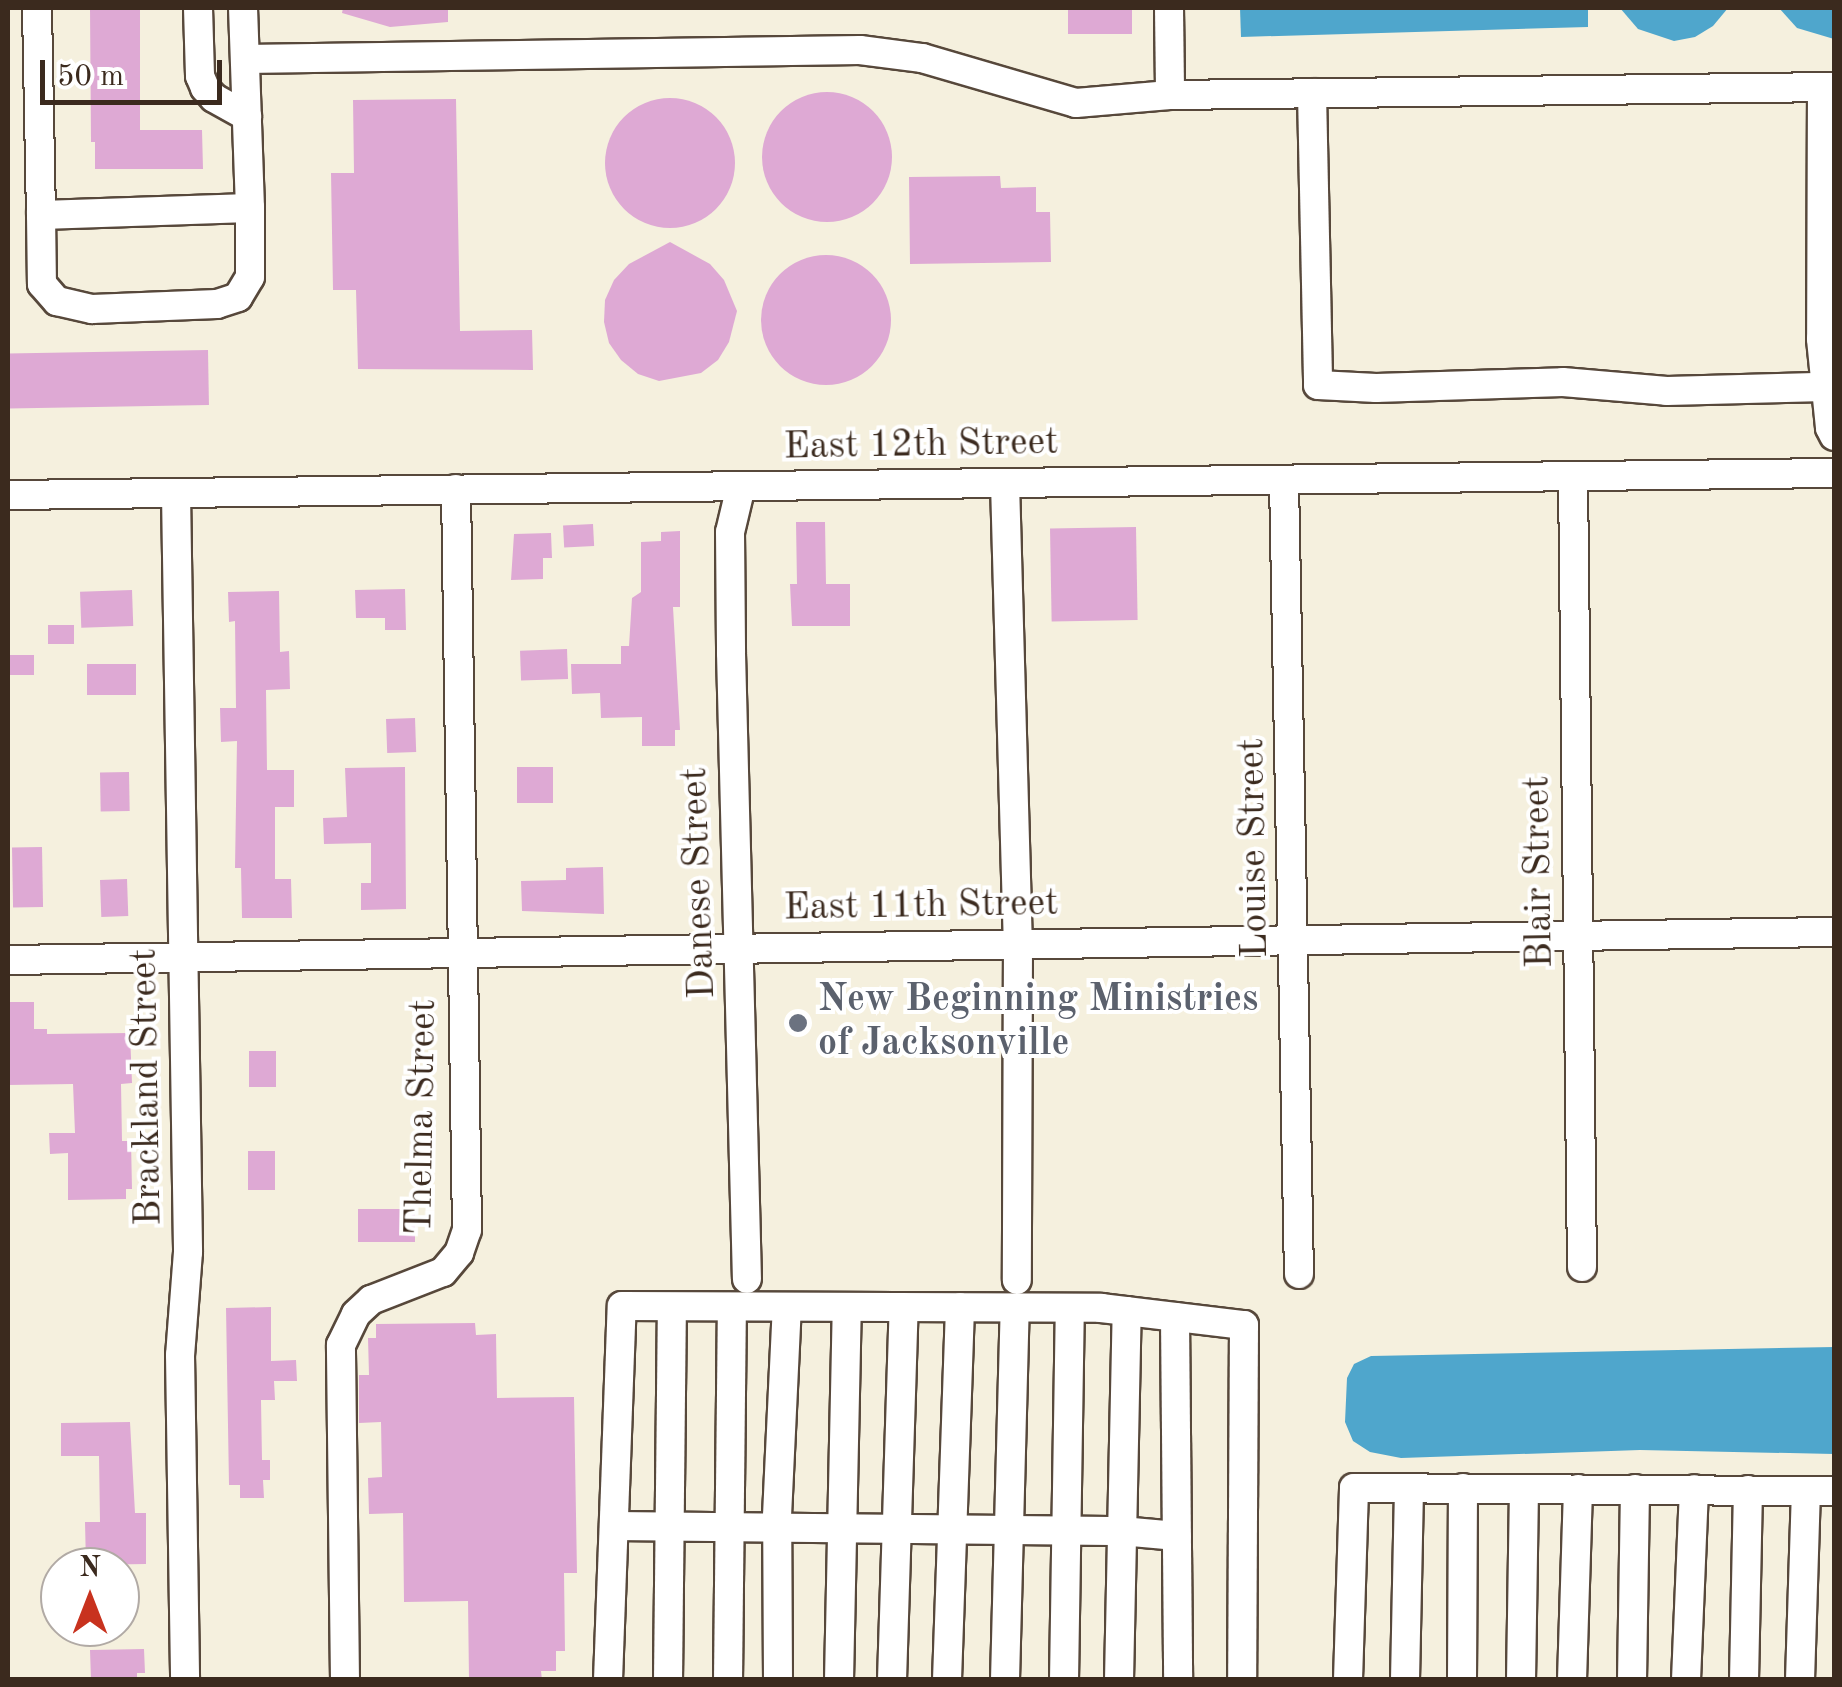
<!DOCTYPE html>
<html>
<head>
<meta charset="utf-8">
<style>
  body { margin:0 }
  #map { position:relative; width:1842px; height:1687px; overflow:hidden; background:#f5f0de; font-family:"Old Standard TT",serif }
  div>[style] { position:absolute }
  .water>* { inset:0; background:#4fa6cc }
  .building>* { inset:0; background:#dea9d4; transform-origin:0 0 }
  .round { border-radius:50% }
  .roads { filter:drop-shadow(2px 0 #57483b) drop-shadow(-2px 0 #57483b) drop-shadow(0 2px #57483b) drop-shadow(0 -2px #57483b) }
  .minor>* { height:28px; margin:-14px; padding:0 14px; transform-origin:14px; border-radius:14px; background:#fff }
  .dots>* { width:28px; height:28px; translate:-50% -50%; box-sizing:border-box; border:5px solid #fff; border-radius:50% }
  span { translate:-50% -50%; white-space:nowrap; text-align:center; line-height:1.15; -webkit-text-stroke:8px #fff; paint-order:stroke }
  .street-label { font-size:38px; color:#3b2a1e }
  .worship-label { font-size:38px; color:#5b616d; font-weight:700 }
  .left { translate:0 -50%; text-align:left }
  .frame { position:absolute; inset:0; border:10px solid #3b2a1e; pointer-events:none }
  .north { position:absolute; left:40px; top:1547px; width:100px; height:100px; box-sizing:border-box; background:#fff; border:2px solid #b1aaa5; border-radius:50%; rotate:0deg; font-size:28px; font-weight:700; line-height:40px; text-align:center; color:#3b2a1e }
  .north::after { content:''; display:block; margin:auto; width:35px; height:45px; background:#c8321e; clip-path:polygon(50% 0,100% 100%,50% 72%,0 100%) }
  .scale { position:absolute; left:40px; top:60px; width:182px; height:45px; box-sizing:border-box; border:5px solid #3b2a1e; border-top:0; padding-left:12px; font-size:30px; line-height:35px; white-space:nowrap; color:#3b2a1e; -webkit-text-stroke:8px #fff; paint-order:stroke }
</style>
</head>
<body>
<div id="map">
  <div class="water">
    <div style="clip-path:polygon(1240px 8px,1588px 8px,1588px 27px,1241px 37px)"></div>
    <div style="clip-path:polygon(1620px 8px,1728px 8px,1713px 26px,1695px 37px,1674px 41px,1638px 29px)"></div>
    <div style="clip-path:polygon(1779px 8px,1834px 8px,1834px 39px,1797px 28px)"></div>
    <div style="clip-path:polygon(1834px 1347px,1834px 1454px,1640px 1450px,1401px 1458px,1370px 1452px,1353px 1441px,1345px 1422px,1347px 1378px,1354px 1364px,1371px 1356px)"></div>
  </div>
  <div class="building">
    <div style="clip-path:polygon(90px 8px,140px 8px,140px 130px,202px 130px,203px 169px,95px 169px,95px 142px,91px 142px)"></div>
    <div style="clip-path:polygon(343px 8px,448px 8px,448px 22px,390px 27px,342px 13px)"></div>
    <div style="left:1068px;top:8px;width:64px;height:26px"></div>
    <div class="round" style="left:762px;top:92px;width:130px;height:130px"></div>
    <div class="round" style="left:605px;top:98px;width:130px;height:130px"></div>
    <div style="clip-path:polygon(456px 99px,460px 331px,532px 330px,533px 370px,358px 369px,356px 290px,333px 290px,331px 173px,354px 173px,353px 100px)"></div>
    <div style="clip-path:polygon(1000px 176px,1001px 188px,1036px 187px,1036px 212px,1050px 212px,1051px 262px,910px 264px,909px 177px)"></div>
    <div style="clip-path:polygon(670px 242px,710px 264px,724px 280px,737px 311px,729px 342px,718px 360px,701px 373px,659px 381px,638px 374px,621px 360px,609px 343px,604px 322px,605px 300px,614px 280px,629px 264px)"></div>
    <div class="round" style="left:761px;top:255px;width:130px;height:130px"></div>
    <div style="left:208px;top:350px;width:55px;height:200px;rotate:89deg"></div>
    <div style="clip-path:polygon(796px 522px,825px 522px,826px 584px,850px 584px,850px 626px,792px 626px,790px 584px,797px 584px)"></div>
    <div style="left:593px;top:524px;width:22px;height:30px;rotate:87deg"></div>
    <div style="left:1136px;top:527px;width:93px;height:86px;rotate:89deg"></div>
    <div style="clip-path:polygon(680px 531px,680px 607px,673px 607px,680px 730px,675px 730px,675px 746px,642px 746px,642px 717px,601px 718px,600px 693px,572px 694px,571px 664px,621px 664px,621px 646px,629px 646px,632px 598px,641px 592px,641px 542px,661px 541px,661px 532px)"></div>
    <div style="clip-path:polygon(551px 533px,552px 558px,543px 558px,543px 579px,511px 580px,514px 534px)"></div>
    <div style="clip-path:polygon(405px 589px,406px 630px,385px 630px,385px 618px,356px 618px,355px 590px)"></div>
    <div style="left:132px;top:590px;width:36px;height:52px;rotate:88deg"></div>
    <div style="clip-path:polygon(279px 591px,280px 652px,289px 651px,290px 689px,266px 690px,267px 770px,294px 770px,294px 807px,275px 807px,275px 879px,291px 879px,292px 918px,242px 918px,241px 868px,235px 868px,237px 741px,221px 742px,220px 708px,236px 708px,235px 621px,229px 622px,228px 592px)"></div>
    <div style="left:74px;top:625px;width:19px;height:26px;rotate:90deg"></div>
    <div style="left:567px;top:649px;width:30px;height:47px;rotate:88deg"></div>
    <div style="left:34px;top:655px;width:20px;height:26px;rotate:90deg"></div>
    <div style="left:136px;top:664px;width:31px;height:49px;rotate:90deg"></div>
    <div style="left:415px;top:718px;width:34px;height:29px;rotate:88deg"></div>
    <div style="clip-path:polygon(405px 767px,406px 909px,361px 910px,361px 883px,371px 883px,371px 843px,324px 844px,323px 818px,347px 817px,345px 768px)"></div>
    <div style="left:553px;top:767px;width:36px;height:36px;rotate:90deg"></div>
    <div style="left:129px;top:772px;width:39px;height:29px;rotate:89deg"></div>
    <div style="left:42px;top:847px;width:60px;height:30px;rotate:89deg"></div>
    <div style="clip-path:polygon(603px 867px,604px 914px,522px 911px,521px 881px,566px 880px,566px 868px)"></div>
    <div style="left:127px;top:879px;width:37px;height:27px;rotate:88deg"></div>
    <div style="clip-path:polygon(8px 1002px,34px 1002px,34px 1029px,47px 1029px,47px 1034px,130px 1033px,132px 1083px,121px 1084px,122px 1141px,131px 1141px,132px 1189px,126px 1189px,126px 1199px,68px 1200px,68px 1153px,50px 1154px,49px 1133px,75px 1133px,73px 1084px,8px 1085px)"></div>
    <div style="left:249px;top:1051px;width:27px;height:36px"></div>
    <div style="left:275px;top:1151px;width:39px;height:27px;rotate:90deg"></div>
    <div style="left:415px;top:1209px;width:33px;height:57px;rotate:90deg"></div>
    <div style="clip-path:polygon(271px 1307px,271px 1361px,296px 1360px,297px 1381px,274px 1381px,275px 1400px,261px 1400px,262px 1460px,270px 1460px,270px 1480px,263px 1480px,264px 1498px,240px 1498px,240px 1485px,229px 1485px,226px 1308px)"></div>
    <div style="clip-path:polygon(475px 1323px,476px 1335px,496px 1334px,497px 1398px,574px 1397px,577px 1573px,564px 1573px,565px 1651px,556px 1651px,556px 1671px,541px 1671px,542px 1680px,469px 1680px,468px 1601px,404px 1602px,403px 1513px,369px 1514px,368px 1478px,382px 1477px,381px 1422px,359px 1423px,359px 1375px,369px 1375px,368px 1338px,376px 1338px,376px 1324px)"></div>
    <div style="clip-path:polygon(130px 1422px,135px 1513px,146px 1513px,146px 1564px,86px 1565px,85px 1522px,100px 1522px,99px 1456px,61px 1456px,61px 1423px)"></div>
    <div style="clip-path:polygon(144px 1649px,145px 1673px,137px 1673px,137px 1680px,91px 1680px,90px 1650px)"></div>
  </div>
  <div class="roads">
    <div class="minor">
      <div style="left:37px;top:8px;width:207px;rotate:88.9deg"></div>
      <div style="left:41px;top:215px;width:209px;rotate:-1.9deg"></div>
      <div style="left:250px;top:208px;width:200px;rotate:-92deg"></div>
      <div style="left:198px;top:8px;width:68px;rotate:88.3deg"></div>
      <div style="left:200px;top:76px;width:13px;rotate:67deg"></div>
      <div style="left:205px;top:88px;width:13px;rotate:48deg"></div>
      <div style="left:214px;top:98px;width:38px;rotate:29deg"></div>
      <div style="left:1169px;top:8px;width:87px;rotate:89.3deg"></div>
      <div style="left:1170px;top:95px;width:664px;rotate:-0.69deg"></div>
      <div style="left:245px;top:59px;width:615px;rotate:-0.84deg"></div>
      <div style="left:860px;top:50px;width:63px;rotate:7.4deg"></div>
      <div style="left:922px;top:58px;width:160px;rotate:16.3deg"></div>
      <div style="left:1076px;top:103px;width:94px;rotate:-4.9deg"></div>
      <div style="left:1822px;top:88px;width:251px;rotate:90.2deg"></div>
      <div style="left:1821px;top:339px;width:89px;rotate:84.2deg"></div>
      <div style="left:1830px;top:428px;width:9px;rotate:63deg"></div>
      <div style="left:1312px;top:93px;width:292px;rotate:88.8deg"></div>
      <div style="left:1318px;top:385px;width:58px;rotate:3deg"></div>
      <div style="left:1376px;top:388px;width:187px;rotate:-1.8deg"></div>
      <div style="left:1563px;top:382px;width:104px;rotate:4.9deg"></div>
      <div style="left:1667px;top:391px;width:158px;rotate:-1.5deg"></div>
      <div style="left:41px;top:215px;width:69px;rotate:89.2deg"></div>
      <div style="left:42px;top:284px;width:23px;rotate:49deg"></div>
      <div style="left:57px;top:301px;width:36px;rotate:13deg"></div>
      <div style="left:92px;top:309px;width:125px;rotate:-2.3deg"></div>
      <div style="left:217px;top:304px;width:22px;rotate:-18deg"></div>
      <div style="left:238px;top:297px;width:23px;rotate:-59deg"></div>
      <div style="left:250px;top:277px;width:69px;rotate:-90deg"></div>
      <div style="left:1573px;top:476px;width:791px;rotate:89.35deg"></div>
      <div style="left:1284px;top:480px;width:794px;rotate:88.92deg"></div>
      <div style="left:1005px;top:483px;width:461px;rotate:88.4deg"></div>
      <div style="left:1018px;top:944px;width:336px;rotate:90.2deg"></div>
      <div style="left:741px;top:486px;width:47px;rotate:103.4deg"></div>
      <div style="left:730px;top:532px;width:121px;rotate:89.5deg"></div>
      <div style="left:731px;top:653px;width:626px;rotate:88.54deg"></div>
      <div style="left:176px;top:493px;width:759px;rotate:89.09deg"></div>
      <div style="left:188px;top:1252px;width:103px;rotate:94.4deg"></div>
      <div style="left:180px;top:1355px;width:325px;rotate:89.1deg"></div>
      <div style="left:8px;top:495px;width:1826px;rotate:-0.69deg"></div>
      <div style="left:8px;top:960px;width:1826px;rotate:-0.88deg"></div>
      <div style="left:1175px;top:1317px;width:363px;rotate:89.5deg"></div>
      <div style="left:614px;top:1526px;width:507px;rotate:0.57deg"></div>
      <div style="left:1121px;top:1531px;width:56px;rotate:5.1deg"></div>
      <div style="left:345px;top:1680px;width:335px;rotate:-90.7deg"></div>
      <div style="left:341px;top:1345px;width:34px;rotate:-64deg"></div>
      <div style="left:356px;top:1314px;width:21px;rotate:-43deg"></div>
      <div style="left:371px;top:1300px;width:77px;rotate:-21.3deg"></div>
      <div style="left:443px;top:1272px;width:25px;rotate:-50deg"></div>
      <div style="left:459px;top:1253px;width:24px;rotate:-71deg"></div>
      <div style="left:467px;top:1230px;width:741px;rotate:-90.85deg"></div>
      <div style="left:608px;top:1680px;width:374px;rotate:-87.9deg"></div>
      <div style="left:622px;top:1306px;width:479px;rotate:0.2deg"></div>
      <div style="left:1101px;top:1308px;width:144px;rotate:6.8deg"></div>
      <div style="left:1244px;top:1325px;width:355px;rotate:90.3deg"></div>
      <div style="left:668px;top:1680px;width:373px;rotate:-89.4deg"></div>
      <div style="left:728px;top:1680px;width:373px;rotate:-89.4deg"></div>
      <div style="left:778px;top:1680px;width:164px;rotate:-90.3deg"></div>
      <div style="left:777px;top:1516px;width:209px;rotate:-87.3deg"></div>
      <div style="left:839px;top:1680px;width:373px;rotate:-88.8deg"></div>
      <div style="left:892px;top:1680px;width:373px;rotate:-88.2deg"></div>
      <div style="left:947px;top:1680px;width:373px;rotate:-88deg"></div>
      <div style="left:1005px;top:1680px;width:372px;rotate:-88.5deg"></div>
      <div style="left:1064px;top:1680px;width:372px;rotate:-89.1deg"></div>
      <div style="left:1119px;top:1680px;width:369px;rotate:-88.8deg"></div>
      <div style="left:1348px;top:1680px;width:192px;rotate:-88.2deg"></div>
      <div style="left:1354px;top:1488px;width:480px;rotate:0.4deg"></div>
      <div style="left:1405px;top:1680px;width:192px;rotate:-88.8deg"></div>
      <div style="left:1462px;top:1680px;width:192px;rotate:-89.7deg"></div>
      <div style="left:1521px;top:1680px;width:191px;rotate:-89.1deg"></div>
      <div style="left:1572px;top:1680px;width:191px;rotate:-88.2deg"></div>
      <div style="left:1632px;top:1680px;width:191px;rotate:-89.1deg"></div>
      <div style="left:1686px;top:1680px;width:191px;rotate:-87.6deg"></div>
      <div style="left:1744px;top:1680px;width:190px;rotate:-88.8deg"></div>
      <div style="left:1800px;top:1680px;width:189px;rotate:-88.2deg"></div>
    </div>
  </div>
  <div class="dots">
    <div style="left:798px;top:1023px;background:#6b7280"></div>
  </div>
  <div class="street-label">
    <span style="left:921px;top:446px;rotate:-1deg">East 12th Street</span>
    <span style="left:1255px;top:848px;rotate:-91deg">Louise Street</span>
    <span style="left:1540px;top:872px;rotate:-91deg">Blair Street</span>
    <span style="left:700px;top:883px;rotate:-92deg">Danese Street</span>
    <span style="left:921px;top:907px;rotate:-1deg">East 11th Street</span>
    <span style="left:148px;top:1087px;rotate:-91deg">Brackland Street</span>
    <span style="left:423px;top:1117px;rotate:-89deg">Thelma Street</span>
  </div>
  <div class="worship-label">
    <span class="left" style="left:818px;top:1023px">New Beginning Ministries<br>of Jacksonville</span>
  </div>
  <div class="frame"></div>
  <div class="north">N</div>
  <div class="scale">50 m</div>
</div>
</body>
</html>
